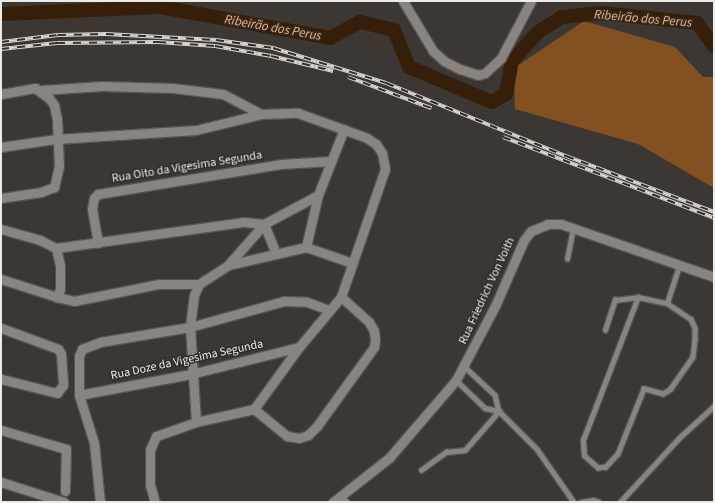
<!DOCTYPE html>
<html>
<head>
<meta charset="utf-8">
<style>
  body { margin:0 }
  #map { position:relative; width:715px; height:503px; overflow:hidden; background:#3c3733; font-family:"Source Sans 3",sans-serif }
  div>[style] { position:absolute }
  .green>* { inset:0; background:#835022 }
  .river>* { height:14px; margin:-7px; padding:0 7px; transform-origin:7px; border-radius:7px; background:#361f0a }
  .roads { filter:drop-shadow(1px 0 #585350) drop-shadow(-1px 0 #585350) drop-shadow(0 1px #585350) drop-shadow(0 -1px #585350) }
  .service>* { height:4.5px; margin:-2.25px; padding:0 2.25px; transform-origin:2.25px; border-radius:2.25px; background:#8a8480 }
  .minor>* { height:9px; margin:-4.5px; padding:0 4.5px; transform-origin:4.5px; border-radius:4.5px; background:#8a8480 }
  .rail>* { height:4px; margin-top:-2px; transform-origin:0; background:repeating-linear-gradient(90deg,#322d29 0 8px,#dbd8d6 0 16px); box-sizing:border-box; border-block:1px solid #dbd8d6 }
  span { translate:-50% -50%; white-space:nowrap; text-align:center; line-height:1.15; -webkit-text-stroke:3px #322d29; paint-order:stroke }
  .street-label { font-size:12px; color:#edeae8 }
  .water-label { font-size:13px; color:#faad6d; font-style:italic }
  .frame { position:absolute; inset:0; border:2px solid #edeae8; pointer-events:none }
</style>
</head>
<body>
<div id="map">
  <div class="green">
    <div style="clip-path:polygon(584px 21px,675px 47px,703px 77px,714px 77px,714px 188px,638px 144px,515px 109px,514px 68px)"></div>
  </div>
  <div class="river">
    <div style="left:1px;top:14px;width:159px;rotate:-2.5deg"></div>
    <div style="left:160px;top:7px;width:173px;rotate:10.3deg"></div>
    <div style="left:330px;top:38px;width:34px;rotate:-28deg"></div>
    <div style="left:360px;top:22px;width:35px;rotate:13deg"></div>
    <div style="left:394px;top:30px;width:40px;rotate:68deg"></div>
    <div style="left:409px;top:67px;width:90px;rotate:22.9deg"></div>
    <div style="left:492px;top:102px;width:16px;rotate:-30deg"></div>
    <div style="left:506px;top:94px;width:34px;rotate:-80deg"></div>
    <div style="left:512px;top:61px;width:39px;rotate:-48deg"></div>
    <div style="left:538px;top:32px;width:28px;rotate:-32deg"></div>
    <div style="left:562px;top:17px;width:40px;rotate:-5.7deg"></div>
    <div style="left:602px;top:13px;width:96px;rotate:6deg"></div>
    <div style="left:697px;top:23px;width:29px;rotate:54deg"></div>
  </div>
  <div class="roads">
    <div class="service">
      <div style="left:567px;top:259px;width:31px;rotate:-79deg"></div>
      <div style="left:667px;top:303px;width:40px;rotate:-72deg"></div>
      <div style="left:605px;top:330px;width:32px;rotate:-72deg"></div>
      <div style="left:615px;top:300px;width:23px;rotate:-7deg"></div>
      <div style="left:638px;top:297px;width:30px;rotate:12deg"></div>
      <div style="left:667px;top:303px;width:29px;rotate:34deg"></div>
      <div style="left:691px;top:319px;width:10px;rotate:66deg"></div>
      <div style="left:695px;top:328px;width:12px;rotate:90deg"></div>
      <div style="left:695px;top:340px;width:17px;rotate:97deg"></div>
      <div style="left:693px;top:357px;width:39px;rotate:125deg"></div>
      <div style="left:671px;top:389px;width:9px;rotate:148deg"></div>
      <div style="left:663px;top:394px;width:20px;rotate:-165deg"></div>
      <div style="left:644px;top:389px;width:70px;rotate:111.8deg"></div>
      <div style="left:618px;top:454px;width:18px;rotate:133deg"></div>
      <div style="left:606px;top:467px;width:8px;rotate:173deg"></div>
      <div style="left:598px;top:468px;width:18px;rotate:-139deg"></div>
      <div style="left:584px;top:456px;width:16px;rotate:-94deg"></div>
      <div style="left:583px;top:440px;width:153px;rotate:-69deg"></div>
      <div style="left:464px;top:366px;width:42px;rotate:43.1deg"></div>
      <div style="left:495px;top:395px;width:16px;rotate:76deg"></div>
      <div style="left:456px;top:380px;width:40px;rotate:44deg"></div>
      <div style="left:485px;top:408px;width:14px;rotate:12deg"></div>
      <div style="left:499px;top:411px;width:54px;rotate:45deg"></div>
      <div style="left:537px;top:449px;width:65px;rotate:55.1deg"></div>
      <div style="left:421px;top:470px;width:31px;rotate:-36deg"></div>
      <div style="left:446px;top:452px;width:19px;rotate:-6deg"></div>
      <div style="left:465px;top:450px;width:52px;rotate:-48.9deg"></div>
      <div style="left:343px;top:497px;width:6px;rotate:51deg"></div>
      <div style="left:581px;top:502px;width:12px;rotate:-9deg"></div>
      <div style="left:593px;top:500px;width:6px;rotate:18deg"></div>
      <div style="left:620px;top:502px;width:87px;rotate:-47.3deg"></div>
      <div style="left:679px;top:438px;width:47px;rotate:-42.4deg"></div>
    </div>
    <div class="minor">
      <div style="left:403px;top:1px;width:58px;rotate:59deg"></div>
      <div style="left:433px;top:51px;width:15px;rotate:42deg"></div>
      <div style="left:444px;top:61px;width:18px;rotate:27deg"></div>
      <div style="left:460px;top:69px;width:19px;rotate:18deg"></div>
      <div style="left:478px;top:75px;width:7px;rotate:-16deg"></div>
      <div style="left:485px;top:73px;width:22px;rotate:-43deg"></div>
      <div style="left:501px;top:58px;width:64px;rotate:-62.2deg"></div>
      <div style="left:41px;top:90px;width:61px;rotate:-3.8deg"></div>
      <div style="left:102px;top:86px;width:71px;rotate:1.6deg"></div>
      <div style="left:173px;top:88px;width:50px;rotate:6.8deg"></div>
      <div style="left:223px;top:94px;width:43px;rotate:27.8deg"></div>
      <div style="left:1px;top:94px;width:35px;rotate:-10deg"></div>
      <div style="left:35px;top:88px;width:17px;rotate:36deg"></div>
      <div style="left:49px;top:98px;width:9px;rotate:54deg"></div>
      <div style="left:54px;top:105px;width:14px;rotate:78deg"></div>
      <div style="left:57px;top:119px;width:47px;rotate:87.6deg"></div>
      <div style="left:59px;top:166px;width:22px;rotate:103deg"></div>
      <div style="left:54px;top:187px;width:14px;rotate:159deg"></div>
      <div style="left:41px;top:192px;width:40px;rotate:171.5deg"></div>
      <div style="left:1px;top:147px;width:56px;rotate:-8.3deg"></div>
      <div style="left:56px;top:139px;width:140px;rotate:-3.7deg"></div>
      <div style="left:196px;top:130px;width:67px;rotate:-13.8deg"></div>
      <div style="left:261px;top:114px;width:37px;rotate:-2deg"></div>
      <div style="left:298px;top:113px;width:73px;rotate:19.9deg"></div>
      <div style="left:367px;top:138px;width:11px;rotate:34deg"></div>
      <div style="left:376px;top:144px;width:11px;rotate:56deg"></div>
      <div style="left:382px;top:153px;width:16px;rotate:79deg"></div>
      <div style="left:385px;top:169px;width:135px;rotate:109deg"></div>
      <div style="left:341px;top:297px;width:65px;rotate:130deg"></div>
      <div style="left:299px;top:347px;width:77px;rotate:126deg"></div>
      <div style="left:254px;top:409px;width:59px;rotate:167.4deg"></div>
      <div style="left:196px;top:422px;width:42px;rotate:160.7deg"></div>
      <div style="left:156px;top:436px;width:15px;rotate:113deg"></div>
      <div style="left:150px;top:450px;width:35px;rotate:90deg"></div>
      <div style="left:150px;top:485px;width:18px;rotate:74deg"></div>
      <div style="left:1px;top:229px;width:41px;rotate:15.8deg"></div>
      <div style="left:40px;top:240px;width:18px;rotate:27deg"></div>
      <div style="left:56px;top:248px;width:18px;rotate:77deg"></div>
      <div style="left:60px;top:266px;width:23px;rotate:90deg"></div>
      <div style="left:60px;top:289px;width:9px;rotate:111deg"></div>
      <div style="left:57px;top:297px;width:59px;rotate:-162.2deg"></div>
      <div style="left:98px;top:243px;width:35px;rotate:-100deg"></div>
      <div style="left:92px;top:209px;width:11px;rotate:-80deg"></div>
      <div style="left:94px;top:198px;width:6px;rotate:-45deg"></div>
      <div style="left:98px;top:194px;width:185px;rotate:-9.3deg"></div>
      <div style="left:281px;top:164px;width:50px;rotate:-3.4deg"></div>
      <div style="left:306px;top:247px;width:53px;rotate:-77deg"></div>
      <div style="left:318px;top:195px;width:71px;rotate:-68.5deg"></div>
      <div style="left:56px;top:248px;width:190px;rotate:-7.9deg"></div>
      <div style="left:244px;top:222px;width:20px;rotate:6deg"></div>
      <div style="left:264px;top:224px;width:31px;rotate:68deg"></div>
      <div style="left:228px;top:265px;width:80px;rotate:-13deg"></div>
      <div style="left:306px;top:247px;width:49px;rotate:19.2deg"></div>
      <div style="left:57px;top:297px;width:17px;rotate:13deg"></div>
      <div style="left:74px;top:301px;width:87px;rotate:-11.3deg"></div>
      <div style="left:159px;top:284px;width:40px"></div>
      <div style="left:1px;top:328px;width:61px;rotate:20.2deg"></div>
      <div style="left:58px;top:349px;width:6px;rotate:59deg"></div>
      <div style="left:61px;top:354px;width:31px;rotate:86deg"></div>
      <div style="left:63px;top:385px;width:10px;rotate:127deg"></div>
      <div style="left:57px;top:393px;width:58px;rotate:-166deg"></div>
      <div style="left:79px;top:395px;width:114px;rotate:-10.6deg"></div>
      <div style="left:191px;top:374px;width:111px;rotate:-14deg"></div>
      <div style="left:254px;top:409px;width:43px;rotate:39.3deg"></div>
      <div style="left:287px;top:436px;width:12px;rotate:9deg"></div>
      <div style="left:299px;top:438px;width:9px;rotate:-18deg"></div>
      <div style="left:308px;top:435px;width:13px;rotate:-45deg"></div>
      <div style="left:317px;top:426px;width:97px;rotate:-54.2deg"></div>
      <div style="left:374px;top:347px;width:7px;rotate:-82deg"></div>
      <div style="left:375px;top:340px;width:9px;rotate:-96deg"></div>
      <div style="left:374px;top:331px;width:10px;rotate:-119deg"></div>
      <div style="left:369px;top:322px;width:38px;rotate:-138deg"></div>
      <div style="left:196px;top:422px;width:95px;rotate:-93.6deg"></div>
      <div style="left:190px;top:327px;width:32px;rotate:-83deg"></div>
      <div style="left:194px;top:295px;width:12px;rotate:-66deg"></div>
      <div style="left:199px;top:284px;width:35px;rotate:-33deg"></div>
      <div style="left:228px;top:265px;width:55px;rotate:-48.7deg"></div>
      <div style="left:264px;top:224px;width:61px;rotate:-28.2deg"></div>
      <div style="left:1px;top:430px;width:68px;rotate:16.3deg"></div>
      <div style="left:66px;top:449px;width:42px;rotate:91.4deg"></div>
      <div style="left:1px;top:482px;width:66px;rotate:17.6deg"></div>
      <div style="left:100px;top:502px;width:59px;rotate:-95.8deg"></div>
      <div style="left:94px;top:443px;width:50px;rotate:-107.4deg"></div>
      <div style="left:79px;top:395px;width:39px;rotate:-90deg"></div>
      <div style="left:79px;top:356px;width:8px;rotate:-67deg"></div>
      <div style="left:82px;top:349px;width:19px;rotate:-21deg"></div>
      <div style="left:100px;top:342px;width:91px;rotate:-9.5deg"></div>
      <div style="left:190px;top:327px;width:98px;rotate:-15.5deg"></div>
      <div style="left:284px;top:301px;width:23px;rotate:2deg"></div>
      <div style="left:307px;top:302px;width:23px;rotate:20deg"></div>
      <div style="left:333px;top:502px;width:71px;rotate:-38.2deg"></div>
      <div style="left:389px;top:458px;width:103px;rotate:-49.3deg"></div>
      <div style="left:456px;top:380px;width:86px;rotate:-62.2deg"></div>
      <div style="left:496px;top:304px;width:70px;rotate:-66.4deg"></div>
      <div style="left:524px;top:240px;width:11px;rotate:-52deg"></div>
      <div style="left:531px;top:231px;width:18px;rotate:-22deg"></div>
      <div style="left:548px;top:224px;width:13px"></div>
      <div style="left:561px;top:224px;width:162px;rotate:19.1deg"></div>
    </div>
  </div>
  <div class="rail">
    <div style="left:1px;top:42px;width:57px;rotate:-7deg"></div>
    <div style="left:58px;top:35px;width:48px;rotate:-1.2deg"></div>
    <div style="left:106px;top:34px;width:110px;rotate:3.1deg"></div>
    <div style="left:216px;top:40px;width:58px;rotate:8deg"></div>
    <div style="left:273px;top:48px;width:118px;rotate:17.2deg"></div>
    <div style="left:386px;top:83px;width:194px;rotate:22.1deg"></div>
    <div style="left:566px;top:156px;width:158px;rotate:20.7deg"></div>
    <div style="left:1px;top:49px;width:56px;rotate:-6.1deg"></div>
    <div style="left:57px;top:43px;width:101px;rotate:-0.6deg"></div>
    <div style="left:158px;top:42px;width:57px;rotate:4deg"></div>
    <div style="left:215px;top:46px;width:57px;rotate:10.1deg"></div>
    <div style="left:271px;top:56px;width:64px;rotate:13.6deg"></div>
    <div style="left:348px;top:77px;width:89px;rotate:20.5deg"></div>
    <div style="left:503px;top:137px;width:226px;rotate:21deg"></div>
  </div>
  <div class="street-label">
    <span style="left:187px;top:167px;rotate:-9deg">Rua Oito da Vigesima Segunda</span>
    <span style="left:487px;top:291px;rotate:-65deg">Rua Friedrich Von Voith</span>
    <span style="left:187px;top:360px;rotate:-12deg">Rua Doze da Vigesima Segunda</span>
  </div>
  <div class="water-label">
    <span style="left:643px;top:19px;rotate:5deg">Ribeirão dos Perus</span>
    <span style="left:273px;top:28px;rotate:10deg">Ribeirão dos Perus</span>
  </div>
  <div class="frame"></div>
</div>
</body>
</html>
